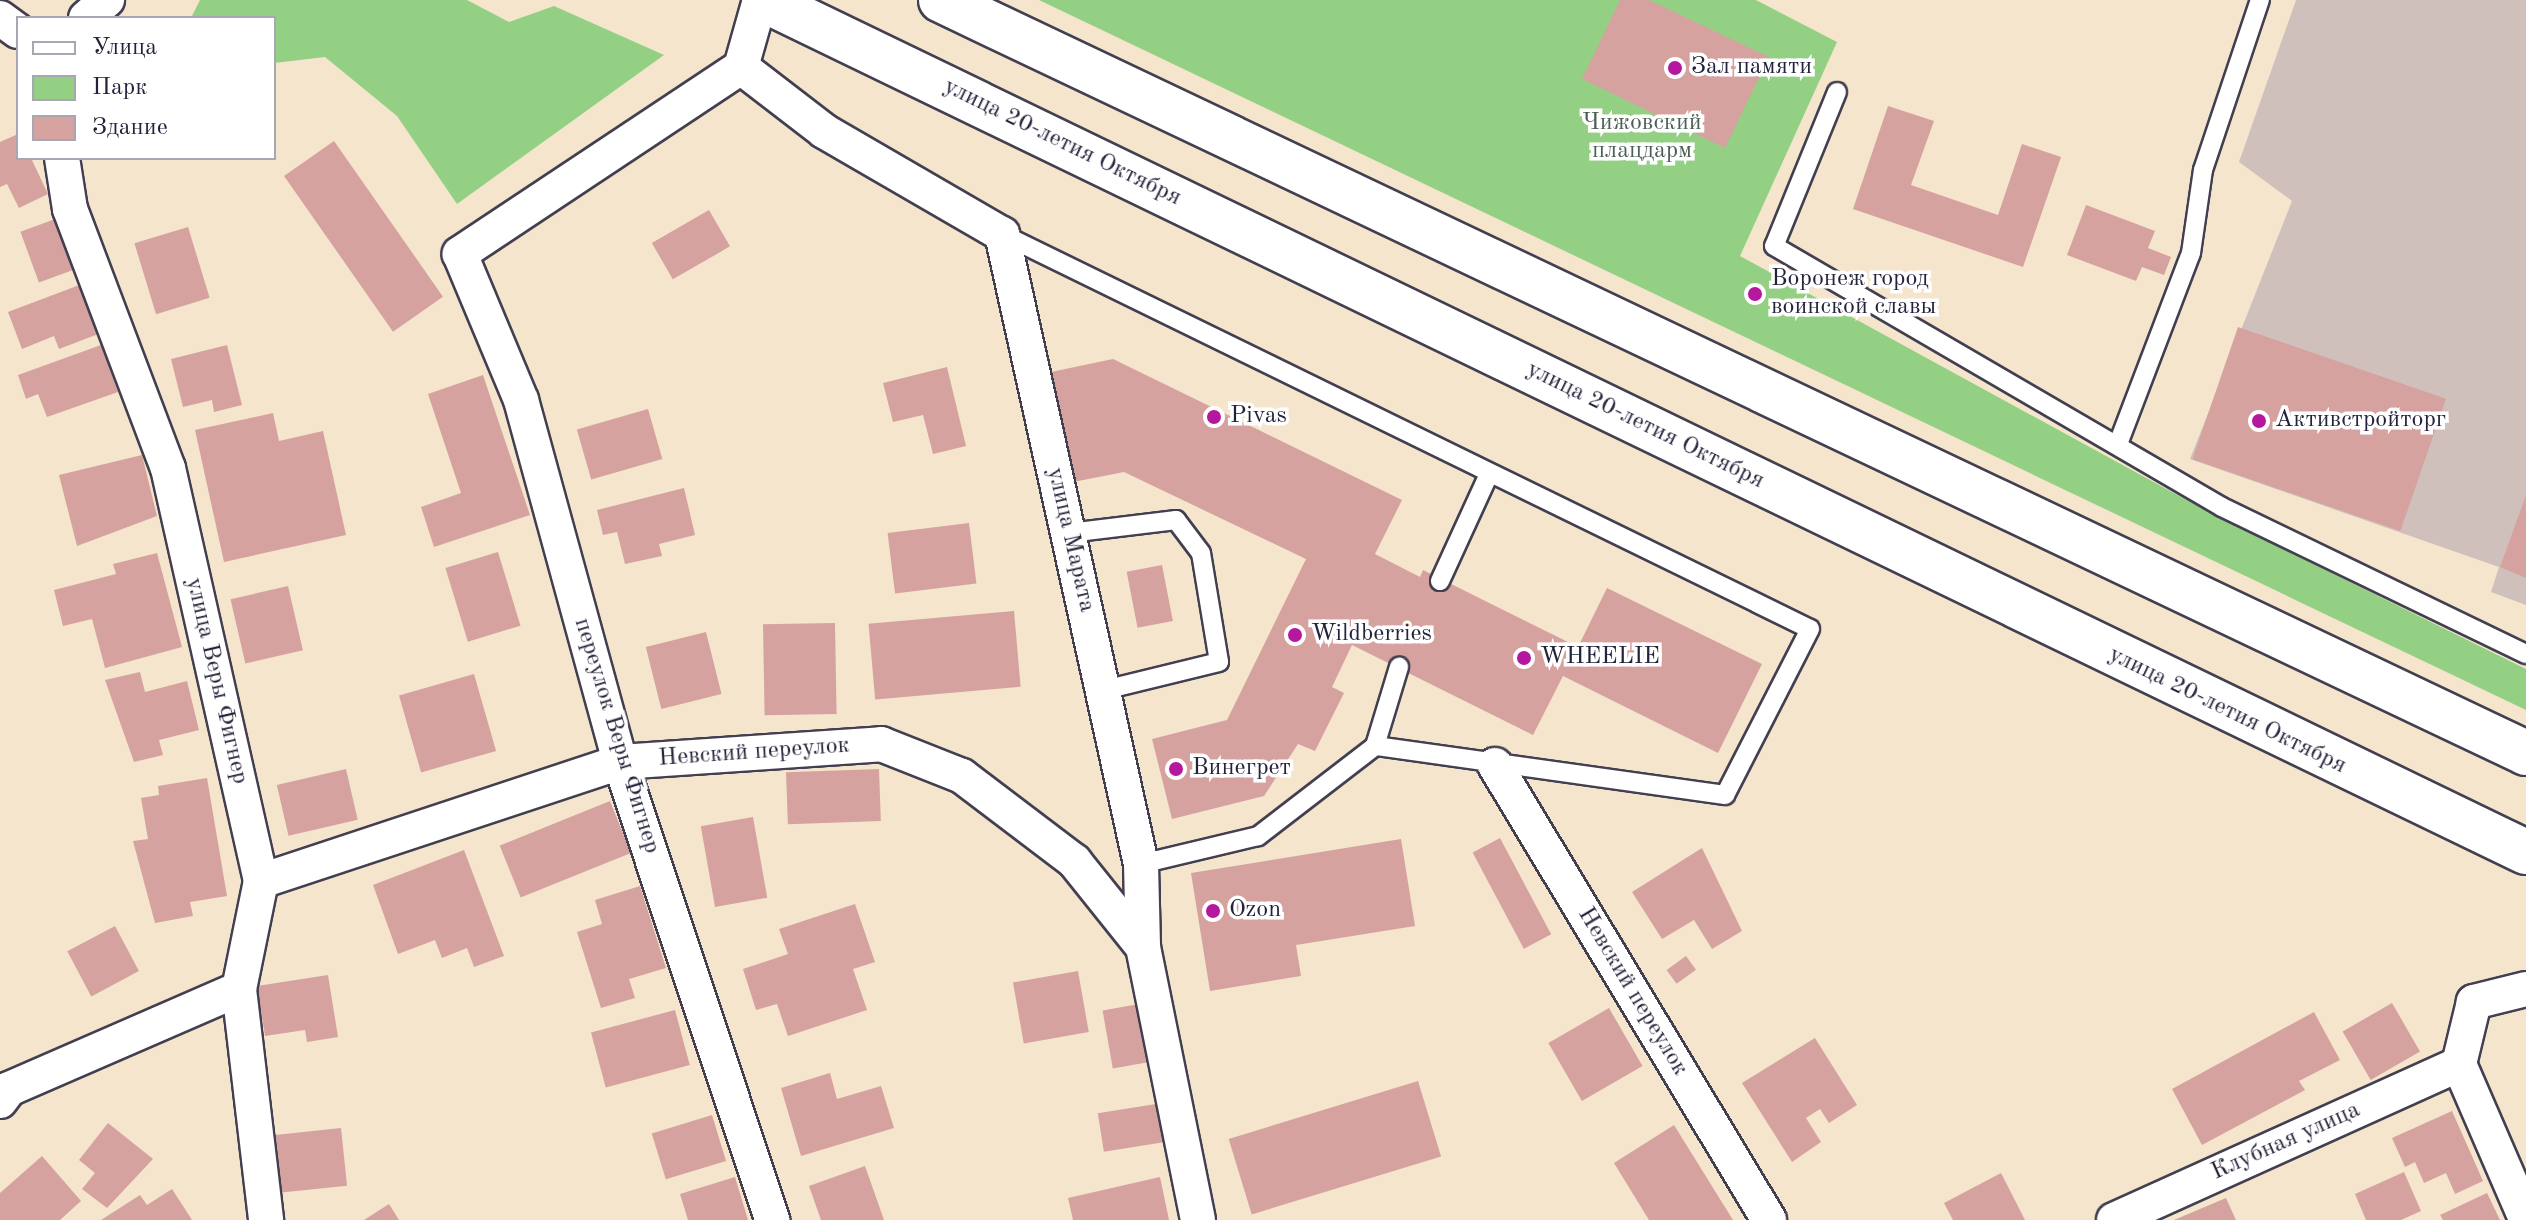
<!DOCTYPE html>
<html>
<head>
<meta charset="utf-8">
<style>
  body { margin:0 }
  #map { position:relative; width:2526px; height:1220px; overflow:hidden; background:#f4e5cc; font-family:"Old Standard TT",serif }
  div>[style] { position:absolute }
  .industrial>* { inset:0; background:#d0c0bc }
  .green>* { inset:0; background:#94d084 }
  .building>* { inset:0; background:#d5a2a0; transform-origin:0 0 }
  .roads { filter:drop-shadow(2px 0 #423f51) drop-shadow(-2px 0 #423f51) drop-shadow(0 2px #423f51) drop-shadow(0 -2px #423f51) }
  .lane>* { height:18px; margin:-9px; padding:0 9px; transform-origin:9px; border-radius:9px; background:#fff }
  .street>* { height:34px; margin:-17px; padding:0 17px; transform-origin:17px; border-radius:17px; background:#fff }
  .primary>* { height:44px; margin:-22px; padding:0 22px; transform-origin:22px; border-radius:22px; background:#fff }
  .dots>* { width:22px; height:22px; translate:-50% -50%; box-sizing:border-box; border:4px solid #fff; border-radius:50% }
  span { translate:-50% -50%; white-space:nowrap; text-align:center; line-height:1.15; -webkit-text-stroke:7px #fff; paint-order:stroke }
  .poi-label { font-size:24px; color:#22223b }
  .left { translate:0 -50%; text-align:left }
  .park-label { font-size:24px; color:#4a5f55 }
  .street-label { font-size:24px; color:#22223b }
  .legend { position:absolute; left:16px; top:16px; width:260px; height:144px; box-sizing:border-box; background:#fff; border:2px solid #a7a7b1; margin:0; padding:10px 14px; list-style:none; font-size:24px; color:#22223b }
  .legend li { display:flex; align-items:center; gap:16px; height:40px }
  .legend b { width:40px; border:2px solid #a7a7b1 }
</style>
</head>
<body>
<div id="map">
  <div class="industrial">
    <div style="clip-path:polygon(2296px 0,2526px 0,2526px 605px,2491px 592px,2499px 567px,2190px 459px,2292px 201px,2239px 162px)"></div>
  </div>
  <div class="green">
    <div style="clip-path:polygon(200px 0,467px 0,509px 22px,554px 6px,664px 55px,457px 204px,397px 116px,325px 57px,274px 63px,274px 18px,191px 18px)"></div>
    <div style="clip-path:polygon(1039px 0,1756px 0,1837px 42px,1740px 256px,2214px 515px,2526px 669px,2526px 710px)"></div>
  </div>
  <div class="building">
    <div style="clip-path:polygon(1620px 0,1649px 0,1769px 57px,1725px 148px,1582px 79px)"></div>
    <div style="clip-path:polygon(1888px 106px,1934px 121px,1911px 185px,1998px 215px,2022px 144px,2061px 157px,2023px 267px,1853px 209px)"></div>
    <div style="clip-path:polygon(18px 134px,18px 158px,31px 158px,48px 194px,19px 208px,7px 184px,0 187px,0 142px)"></div>
    <div style="left:334px;top:141px;width:190px;height:61px;rotate:55deg"></div>
    <div style="clip-path:polygon(2086px 205px,2155px 231px,2148px 248px,2171px 257px,2164px 275px,2142px 267px,2136px 281px,2067px 255px)"></div>
    <div style="left:709px;top:210px;width:42px;height:66px;rotate:60deg"></div>
    <div style="left:58px;top:218px;width:54px;height:40px;rotate:70deg"></div>
    <div style="left:188px;top:227px;width:74px;height:56px;rotate:73deg"></div>
    <div style="clip-path:polygon(82px 284px,101px 333px,59px 349px,54px 336px,22px 349px,8px 312px)"></div>
    <div style="left:2238px;top:327px;width:220px;height:140px;rotate:19deg"></div>
    <div style="clip-path:polygon(101px 345px,118px 392px,47px 417px,38px 394px,26px 399px,18px 375px)"></div>
    <div style="clip-path:polygon(227px 345px,242px 405px,214px 412px,212px 400px,183px 407px,171px 359px)"></div>
    <div style="clip-path:polygon(1113px 359px,1402px 500px,1375px 554px,1420px 577px,1423px 570px,1578px 647px,1607px 588px,1762px 664px,1718px 753px,1563px 676px,1533px 735px,1352px 645px,1332px 687px,1344px 693px,1315px 751px,1298px 744px,1264px 796px,1172px 819px,1152px 739px,1227px 720px,1306px 559px,1124px 472px,1073px 482px,1051px 372px)"></div>
    <div style="clip-path:polygon(947px 367px,966px 446px,933px 454px,923px 415px,893px 422px,883px 383px)"></div>
    <div style="clip-path:polygon(483px 375px,530px 515px,434px 547px,421px 507px,461px 493px,428px 394px)"></div>
    <div style="left:648px;top:409px;width:52px;height:74px;rotate:74deg"></div>
    <div style="clip-path:polygon(273px 413px,279px 441px,323px 431px,346px 535px,224px 562px,195px 430px)"></div>
    <div style="clip-path:polygon(142px 455px,157px 516px,77px 546px,59px 475px)"></div>
    <div style="clip-path:polygon(684px 488px,695px 535px,659px 544px,662px 556px,625px 564px,617px 532px,603px 535px,597px 510px)"></div>
    <div style="clip-path:polygon(2526px 495px,2526px 578px,2500px 567px)"></div>
    <div style="left:969px;top:523px;width:61px;height:82px;rotate:83deg"></div>
    <div style="left:498px;top:552px;width:77px;height:55px;rotate:73deg"></div>
    <div style="clip-path:polygon(157px 553px,182px 647px,105px 668px,92px 619px,63px 626px,54px 590px,116px 574px,113px 564px)"></div>
    <div style="left:1162px;top:565px;width:57px;height:36px;rotate:79deg"></div>
    <div style="left:288px;top:586px;width:66px;height:59px;rotate:77deg"></div>
    <div style="left:1014px;top:611px;width:76px;height:146px;rotate:85deg"></div>
    <div style="left:835px;top:623px;width:91px;height:72px;rotate:89deg"></div>
    <div style="left:706px;top:632px;width:64px;height:62px;rotate:76deg"></div>
    <div style="clip-path:polygon(140px 672px,145px 692px,187px 681px,199px 730px,159px 740px,163px 755px,134px 762px,105px 680px)"></div>
    <div style="left:474px;top:674px;width:80px;height:78px;rotate:74deg"></div>
    <div style="left:346px;top:769px;width:52px;height:71px;rotate:77deg"></div>
    <div style="left:879px;top:769px;width:52px;height:93px;rotate:88deg"></div>
    <div style="clip-path:polygon(207px 778px,227px 896px,190px 902px,193px 916px,155px 923px,133px 841px,148px 839px,141px 798px,159px 795px,158px 786px)"></div>
    <div style="left:610px;top:801px;width:56px;height:119px;rotate:68deg"></div>
    <div style="left:753px;top:817px;width:82px;height:53px;rotate:80deg"></div>
    <div style="left:1500px;top:838px;width:109px;height:31px;rotate:62deg"></div>
    <div style="clip-path:polygon(1401px 839px,1415px 926px,1296px 945px,1301px 976px,1210px 991px,1191px 873px)"></div>
    <div style="clip-path:polygon(1702px 848px,1742px 931px,1712px 949px,1694px 920px,1662px 939px,1632px 892px)"></div>
    <div style="clip-path:polygon(464px 850px,504px 956px,474px 967px,467px 948px,442px 958px,435px 940px,398px 954px,373px 885px)"></div>
    <div style="clip-path:polygon(640px 886px,666px 968px,629px 979px,635px 998px,601px 1008px,577px 932px,602px 924px,595px 900px)"></div>
    <div style="clip-path:polygon(855px 904px,875px 962px,853px 969px,867px 1010px,788px 1036px,777px 1004px,756px 1010px,743px 969px,788px 954px,779px 929px)"></div>
    <div style="left:115px;top:926px;width:51px;height:54px;rotate:62deg"></div>
    <div style="left:1686px;top:956px;width:17px;height:24px;rotate:54deg"></div>
    <div style="left:1078px;top:971px;width:62px;height:66px;rotate:80deg"></div>
    <div style="clip-path:polygon(328px 975px,338px 1037px,307px 1042px,305px 1030px,265px 1036px,257px 986px)"></div>
    <div style="left:2392px;top:1003px;width:56px;height:57px;rotate:60deg"></div>
    <div style="left:1139px;top:1004px;width:59px;height:37px;rotate:80deg"></div>
    <div style="left:1609px;top:1008px;width:67px;height:70px;rotate:60deg"></div>
    <div style="left:675px;top:1010px;width:57px;height:87px;rotate:75deg"></div>
    <div style="clip-path:polygon(2314px 1012px,2340px 1060px,2299px 1081px,2305px 1090px,2202px 1145px,2172px 1089px)"></div>
    <div style="clip-path:polygon(1815px 1038px,1857px 1105px,1829px 1123px,1820px 1109px,1806px 1118px,1821px 1142px,1792px 1162px,1742px 1083px)"></div>
    <div style="clip-path:polygon(830px 1073px,837px 1099px,881px 1086px,894px 1128px,801px 1156px,781px 1088px)"></div>
    <div style="left:1418px;top:1081px;width:79px;height:198px;rotate:73deg"></div>
    <div style="left:1162px;top:1103px;width:39px;height:65px;rotate:81deg"></div>
    <div style="clip-path:polygon(2452px 1111px,2483px 1181px,2455px 1194px,2446px 1173px,2424px 1183px,2415px 1162px,2405px 1167px,2392px 1138px)"></div>
    <div style="left:712px;top:1115px;width:48px;height:63px;rotate:73deg"></div>
    <div style="clip-path:polygon(108px 1123px,153px 1159px,107px 1208px,82px 1189px,95px 1173px,79px 1160px)"></div>
    <div style="clip-path:polygon(1674px 1125px,1733px 1220px,1649px 1220px,1614px 1163px)"></div>
    <div style="left:341px;top:1128px;width:58px;height:66px;rotate:84deg"></div>
    <div style="clip-path:polygon(42px 1156px,81px 1201px,60px 1220px,0 1220px,0 1193px)"></div>
    <div style="clip-path:polygon(865px 1166px,884px 1220px,821px 1220px,809px 1186px)"></div>
    <div style="clip-path:polygon(2404px 1172px,2421px 1211px,2401px 1220px,2366px 1220px,2355px 1194px)"></div>
    <div style="clip-path:polygon(2001px 1173px,2025px 1220px,1953px 1220px,1944px 1203px)"></div>
    <div style="clip-path:polygon(735px 1177px,748px 1220px,688px 1220px,680px 1194px)"></div>
    <div style="clip-path:polygon(1160px 1177px,1169px 1220px,1073px 1220px,1068px 1198px)"></div>
    <div style="clip-path:polygon(172px 1189px,192px 1220px,101px 1220px,140px 1195px,147px 1205px)"></div>
    <div style="clip-path:polygon(2487px 1193px,2500px 1220px,2443px 1220px,2440px 1215px)"></div>
    <div style="clip-path:polygon(2226px 1198px,2236px 1220px,2174px 1220px)"></div>
    <div style="clip-path:polygon(389px 1204px,399px 1220px,364px 1220px)"></div>
  </div>
  <div class="roads">
    <div class="lane">
      <div style="left:1837px;top:92px;width:166px;rotate:112.2deg"></div>
      <div style="left:1774px;top:246px;width:518px;rotate:30.22deg"></div>
      <div style="left:2222px;top:507px;width:338px;rotate:25.8deg"></div>
      <div style="left:1002px;top:234px;width:899px;rotate:26.05deg"></div>
      <div style="left:1810px;top:629px;width:186px;rotate:117.1deg"></div>
      <div style="left:1725px;top:795px;width:353px;rotate:-172deg"></div>
      <div style="left:1375px;top:746px;width:148px;rotate:142.4deg"></div>
      <div style="left:1258px;top:836px;width:120px;rotate:166.5deg"></div>
      <div style="left:2118px;top:444px;width:204px;rotate:-69.1deg"></div>
      <div style="left:2191px;top:253px;width:84px;rotate:-81.8deg"></div>
      <div style="left:2203px;top:170px;width:179px;rotate:-71.5deg"></div>
      <div style="left:1069px;top:533px;width:108px;rotate:-6.9deg"></div>
      <div style="left:1176px;top:520px;width:41px;rotate:52.9deg"></div>
      <div style="left:1201px;top:553px;width:110px;rotate:80.6deg"></div>
      <div style="left:1219px;top:662px;width:118px;rotate:166.3deg"></div>
      <div style="left:1440px;top:581px;width:118px;rotate:-65.4deg"></div>
      <div style="left:1375px;top:746px;width:83px;rotate:-73.1deg"></div>
    </div>
    <div class="street">
      <div style="left:760px;top:0;width:70px;rotate:105.8deg"></div>
      <div style="left:741px;top:67px;width:105px;rotate:37.6deg"></div>
      <div style="left:824px;top:131px;width:206px;rotate:30.1deg"></div>
      <div style="left:1002px;top:234px;width:645px;rotate:77.56deg"></div>
      <div style="left:1141px;top:864px;width:83px;rotate:88.6deg"></div>
      <div style="left:1143px;top:947px;width:278px;rotate:78.6deg"></div>
      <div style="left:0;top:18px;width:22px;rotate:36deg"></div>
      <div style="left:86px;top:18px;width:28px;rotate:-41deg"></div>
      <div style="left:741px;top:67px;width:338px;rotate:146.4deg"></div>
      <div style="left:460px;top:254px;width:158px;rotate:67.3deg"></div>
      <div style="left:521px;top:400px;width:375px;rotate:74.7deg"></div>
      <div style="left:620px;top:762px;width:483px;rotate:71.6deg"></div>
      <div style="left:62px;top:158px;width:52px;rotate:81.1deg"></div>
      <div style="left:70px;top:209px;width:277px;rotate:69.3deg"></div>
      <div style="left:168px;top:468px;width:423px;rotate:77.3deg"></div>
      <div style="left:261px;top:881px;width:110px;rotate:101.5deg"></div>
      <div style="left:239px;top:989px;width:233px;rotate:83.3deg"></div>
      <div style="left:1495px;top:765px;width:531px;rotate:58.94deg"></div>
      <div style="left:261px;top:881px;width:378px;rotate:-18.3deg"></div>
      <div style="left:620px;top:762px;width:262px;rotate:-3.9deg"></div>
      <div style="left:881px;top:744px;width:87px;rotate:21.6deg"></div>
      <div style="left:962px;top:776px;width:141px;rotate:37.2deg"></div>
      <div style="left:1074px;top:861px;width:110px;rotate:51.3deg"></div>
      <div style="left:2526px;top:989px;width:54px;rotate:166deg"></div>
      <div style="left:2474px;top:1002px;width:64px;rotate:103.6deg"></div>
      <div style="left:2459px;top:1064px;width:169px;rotate:66.6deg"></div>
      <div style="left:0;top:1101px;width:15px;rotate:-53deg"></div>
      <div style="left:9px;top:1089px;width:251px;rotate:-23.5deg"></div>
      <div style="left:2114px;top:1220px;width:379px;rotate:-24.3deg"></div>
    </div>
    <div class="primary">
      <div style="left:764px;top:0;width:1957px;rotate:25.81deg"></div>
      <div style="left:941px;top:0;width:1755px;rotate:25.41deg"></div>
    </div>
  </div>
  <div class="dots">
    <div style="left:1675px;top:68px;background:#b5179e"></div>
    <div style="left:1755px;top:294px;background:#b5179e"></div>
    <div style="left:1214px;top:417px;background:#b5179e"></div>
    <div style="left:2259px;top:421px;background:#b5179e"></div>
    <div style="left:1295px;top:635px;background:#b5179e"></div>
    <div style="left:1524px;top:658px;background:#b5179e"></div>
    <div style="left:1176px;top:769px;background:#b5179e"></div>
    <div style="left:1213px;top:911px;background:#b5179e"></div>
  </div>
  <div class="poi-label">
    <span class="left" style="left:1691px;top:68px">Зал памяти</span>
    <span class="left" style="left:1771px;top:294px">Воронеж город<br>воинской славы</span>
    <span class="left" style="left:1230px;top:417px">Pivas</span>
    <span class="left" style="left:2275px;top:421px">Активстройторг</span>
    <span class="left" style="left:1311px;top:635px">Wildberries</span>
    <span class="left" style="left:1540px;top:658px">WHEELIE</span>
    <span class="left" style="left:1192px;top:769px">Винегрет</span>
    <span class="left" style="left:1229px;top:911px">Ozon</span>
  </div>
  <div class="park-label">
    <span style="left:1642px;top:138px">Чижовский<br>плацдарм</span>
  </div>
  <div class="street-label">
    <span style="left:1062px;top:143px;rotate:26deg">улица 20-летия Октября</span>
    <span style="left:1645px;top:426px;rotate:26deg">улица 20-летия Октября</span>
    <span style="left:1070px;top:540px;rotate:77deg">улица Марата</span>
    <span style="left:216px;top:681px;rotate:77deg">улица Веры Фигнер</span>
    <span style="left:2227px;top:711px;rotate:26deg">улица 20-летия Октября</span>
    <span style="left:616px;top:736px;rotate:73deg">переулок Веры Фигнер</span>
    <span style="left:754px;top:753px;rotate:-4deg">Невский переулок</span>
    <span style="left:1632px;top:992px;rotate:59deg">Невский переулок</span>
    <span style="left:2286px;top:1142px;rotate:-24deg">Клубная улица</span>
  </div>
  <ul class="legend">
  <li><b style="height:10px;background:#fff"></b>Улица</li>
  <li><b style="height:22px;background:#94d084"></b>Парк</li>
  <li><b style="height:22px;background:#d5a2a0"></b>Здание</li>
  </ul>
</div>
</body>
</html>
